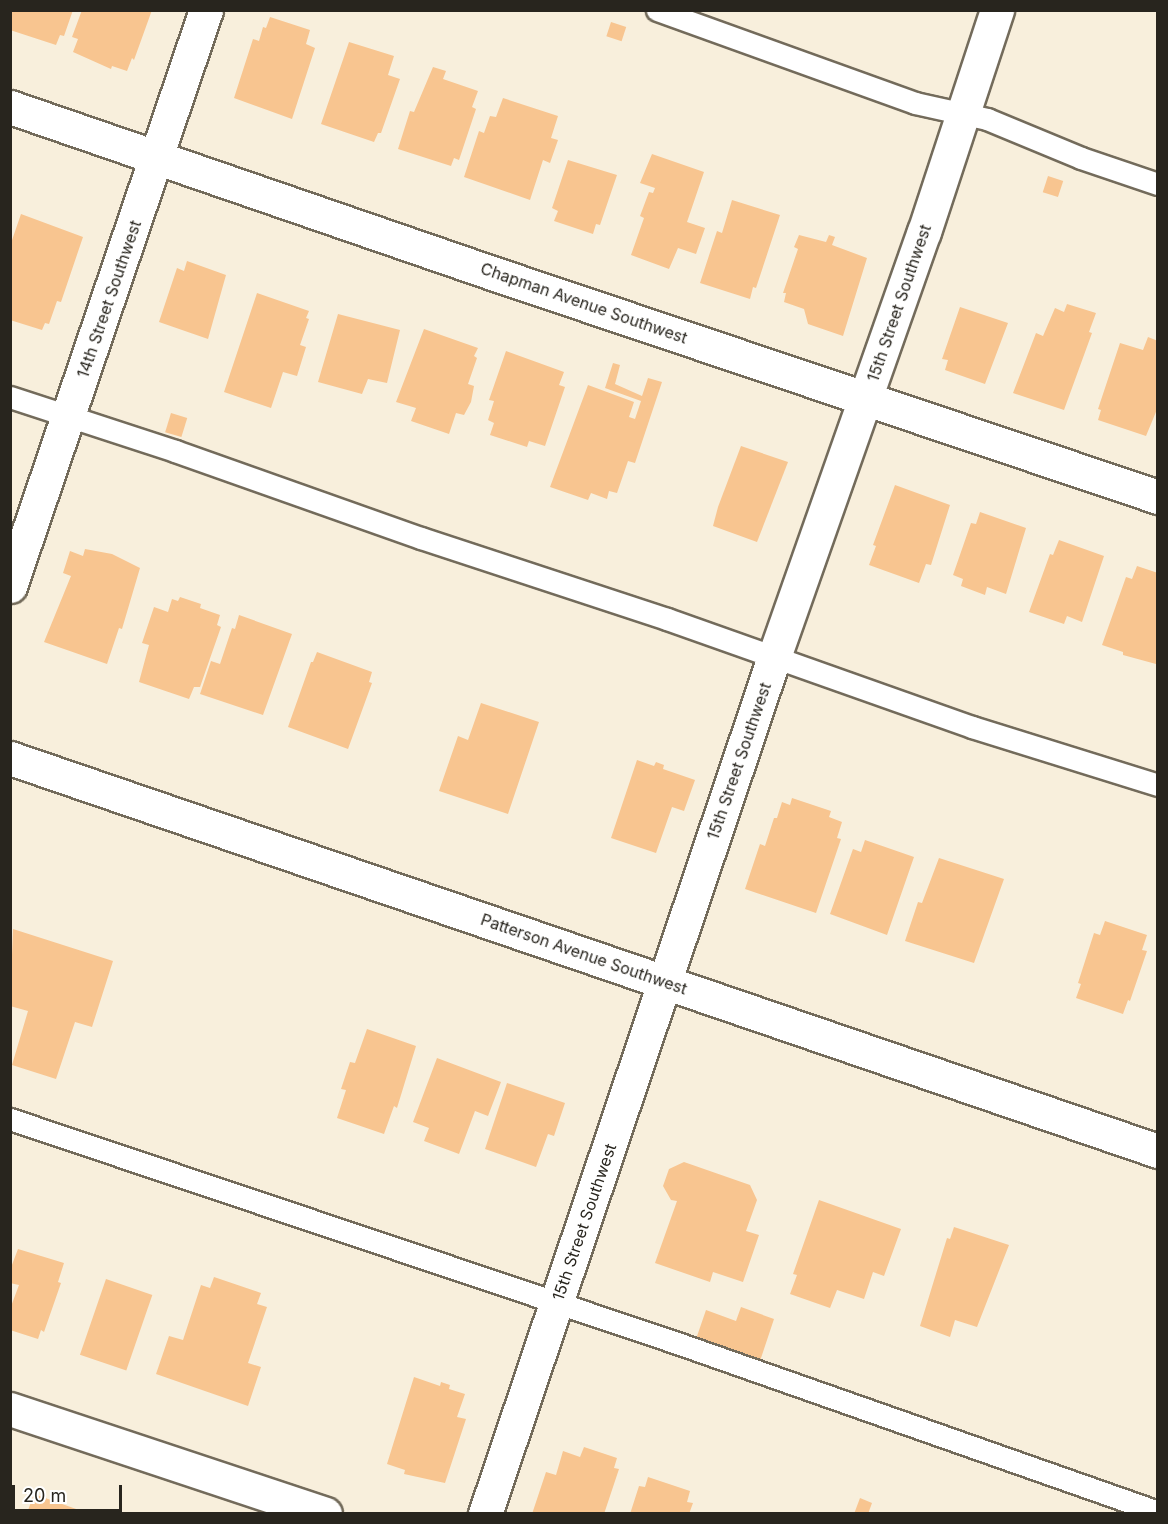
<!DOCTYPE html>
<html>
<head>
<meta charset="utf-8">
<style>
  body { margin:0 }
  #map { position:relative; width:1168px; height:1524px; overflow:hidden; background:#f8efdc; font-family:Inter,sans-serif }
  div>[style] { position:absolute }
  .building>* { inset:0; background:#f8c590; transform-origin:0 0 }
  .roads { filter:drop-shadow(2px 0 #736b5b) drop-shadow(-2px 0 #736b5b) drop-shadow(0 2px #736b5b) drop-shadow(0 -2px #736b5b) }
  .service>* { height:21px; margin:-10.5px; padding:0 10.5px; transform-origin:10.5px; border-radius:10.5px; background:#fff }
  .minor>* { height:33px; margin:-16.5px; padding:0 16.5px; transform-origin:16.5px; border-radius:16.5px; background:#fff }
  .secondary>* { height:33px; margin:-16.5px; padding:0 16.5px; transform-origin:16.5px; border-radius:16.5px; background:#fff }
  span { translate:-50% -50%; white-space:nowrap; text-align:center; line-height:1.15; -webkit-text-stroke:5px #fff; paint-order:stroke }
  .street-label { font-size:16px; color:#28251e }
  .frame { position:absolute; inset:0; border:12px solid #28251e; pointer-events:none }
  .scale { position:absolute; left:12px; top:1485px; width:110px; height:27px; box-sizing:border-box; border:3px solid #28251e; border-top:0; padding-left:8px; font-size:18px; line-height:21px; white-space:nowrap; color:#28251e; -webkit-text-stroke:4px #fff; paint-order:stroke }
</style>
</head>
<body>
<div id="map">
  <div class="building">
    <div style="clip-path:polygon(10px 10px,73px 10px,64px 36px,60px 35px,56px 45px,10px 30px)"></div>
    <div style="clip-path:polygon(82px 10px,152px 10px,134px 60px,132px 58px,127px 71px,112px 66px,111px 69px,73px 52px,78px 39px,72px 37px)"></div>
    <div style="clip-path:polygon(270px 17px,310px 30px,306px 44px,315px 48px,292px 119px,234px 98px,253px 39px,259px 41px,263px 27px,266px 28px)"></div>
    <div style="left:611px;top:22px;width:16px;height:15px;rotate:18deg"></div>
    <div style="clip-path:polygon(349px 42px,394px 56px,388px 75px,400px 79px,381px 133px,378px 133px,374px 142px,321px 124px)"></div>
    <div style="clip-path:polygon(433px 67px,446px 71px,443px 79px,478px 91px,472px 107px,476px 109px,459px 160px,454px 158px,451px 166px,398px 149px,410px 111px,414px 112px)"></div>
    <div style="clip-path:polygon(503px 98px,558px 116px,551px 138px,558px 140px,550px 163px,543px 160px,530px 200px,464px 177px,479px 131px,484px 133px,490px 116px,496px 117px)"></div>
    <div style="clip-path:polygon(652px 154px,704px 172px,687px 222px,705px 228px,696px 254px,678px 248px,669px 269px,631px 255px,644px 218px,640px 216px,649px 192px,653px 193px,655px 188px,640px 183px)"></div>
    <div style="clip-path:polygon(568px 160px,617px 175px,600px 225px,596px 224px,593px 234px,554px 221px,558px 211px,552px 208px)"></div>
    <div style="left:1048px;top:176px;width:16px;height:17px;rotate:18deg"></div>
    <div style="clip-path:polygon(732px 200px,780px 215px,756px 288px,753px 287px,750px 299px,700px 283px,717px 231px,722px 233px)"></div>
    <div style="clip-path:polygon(21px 214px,83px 237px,61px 302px,57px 301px,49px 324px,45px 323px,42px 330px,10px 320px,10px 246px)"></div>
    <div style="clip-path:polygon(799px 235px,826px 242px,829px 235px,835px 237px,832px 245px,867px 258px,843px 336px,808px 324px,804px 309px,784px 302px,786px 293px,783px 293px,798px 249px,794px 247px)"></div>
    <div style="clip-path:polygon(187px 261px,226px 275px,208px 339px,159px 322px,177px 268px,184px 271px)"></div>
    <div style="clip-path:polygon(257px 293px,309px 311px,306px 318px,309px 319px,300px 345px,306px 347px,297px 376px,283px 372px,271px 408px,224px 392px)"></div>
    <div style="clip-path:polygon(1067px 304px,1096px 313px,1089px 332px,1092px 333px,1064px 410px,1013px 393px,1036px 333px,1043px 336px,1055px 308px,1064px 312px)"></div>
    <div style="clip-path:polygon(960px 307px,1008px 323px,985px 384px,945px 370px,948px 360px,942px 359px)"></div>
    <div style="clip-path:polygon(338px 314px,400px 330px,387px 383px,368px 379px,362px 394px,318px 382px)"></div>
    <div style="clip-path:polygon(424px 329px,478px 348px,474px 356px,477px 358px,468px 384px,474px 386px,471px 402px,464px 415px,456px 413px,449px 434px,411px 421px,416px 408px,396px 402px)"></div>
    <div style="clip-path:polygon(1148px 337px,1158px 341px,1158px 407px,1146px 436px,1098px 420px,1101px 410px,1098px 409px,1120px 343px,1143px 350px)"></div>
    <div style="clip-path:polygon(506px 351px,564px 372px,559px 385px,565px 387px,545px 446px,529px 441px,527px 447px,490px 435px,494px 423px,488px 420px,494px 401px,489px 400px)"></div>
    <div style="clip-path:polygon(613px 363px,620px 365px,615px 384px,642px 396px,648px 378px,662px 382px,635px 463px,628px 461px,617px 493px,609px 491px,607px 499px,591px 493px,588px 500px,550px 487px,588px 385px,634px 402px,629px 417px,635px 419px,641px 401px,605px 388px)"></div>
    <div style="left:171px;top:413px;width:17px;height:20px;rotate:17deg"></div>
    <div style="clip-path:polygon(741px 446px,788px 462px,757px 542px,713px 526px,718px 507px)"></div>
    <div style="clip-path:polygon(895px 485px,950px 505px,931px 565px,926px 564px,919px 583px,869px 565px,876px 546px,873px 545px)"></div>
    <div style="clip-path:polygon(980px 512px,1026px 528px,1006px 594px,987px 587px,985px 595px,961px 586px,963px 579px,953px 575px,971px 523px,976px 524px)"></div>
    <div style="clip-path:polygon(1059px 540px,1104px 556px,1082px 622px,1067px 616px,1064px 624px,1029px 612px,1050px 554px,1053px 555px)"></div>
    <div style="clip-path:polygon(85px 549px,112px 554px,140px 568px,122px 629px,119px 628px,107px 664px,44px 642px,71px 576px,63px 573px,70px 551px,83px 556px)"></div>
    <div style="clip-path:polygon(1137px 566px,1158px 573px,1156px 664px,1123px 655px,1123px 652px,1102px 645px,1126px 577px,1132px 579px)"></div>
    <div style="clip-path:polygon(180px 597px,201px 604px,200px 608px,220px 615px,217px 625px,221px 627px,200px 687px,194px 687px,189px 699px,139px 682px,149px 645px,142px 643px,154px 607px,168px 612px,172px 599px,178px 601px)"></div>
    <div style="clip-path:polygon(239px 615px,292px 634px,263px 715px,200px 694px,211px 661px,220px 664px,232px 628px,235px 629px)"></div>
    <div style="clip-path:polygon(317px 652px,372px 672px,369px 682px,372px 683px,348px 749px,288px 727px,311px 662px,313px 662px)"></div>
    <div style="clip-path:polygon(481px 703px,539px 722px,508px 814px,439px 791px,458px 736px,468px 740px)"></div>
    <div style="clip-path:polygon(637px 760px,654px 766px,656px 762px,664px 765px,663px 769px,695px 780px,684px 811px,672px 807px,656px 853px,611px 838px)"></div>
    <div style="clip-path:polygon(792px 798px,831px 811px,829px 817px,842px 822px,837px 838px,841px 839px,816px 913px,745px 889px,760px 844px,765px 846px,774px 818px,777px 818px,782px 802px,790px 805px)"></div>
    <div style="clip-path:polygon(865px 840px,914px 857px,887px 935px,830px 914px,853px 849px,861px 852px)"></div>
    <div style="clip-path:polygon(939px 858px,1004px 879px,974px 963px,905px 941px,918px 902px,922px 903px)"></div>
    <div style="clip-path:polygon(1105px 921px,1147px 935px,1142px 950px,1147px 951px,1130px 1001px,1128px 1000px,1123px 1014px,1076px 998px,1081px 984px,1078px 983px,1094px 933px,1100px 935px)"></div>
    <div style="clip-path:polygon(13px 929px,113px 961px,92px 1027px,75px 1022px,56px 1079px,12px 1065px,28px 1011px,10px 1006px)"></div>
    <div style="clip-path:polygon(367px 1029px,416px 1046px,397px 1108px,394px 1106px,384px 1134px,337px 1118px,346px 1090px,341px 1089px,350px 1062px,355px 1063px)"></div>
    <div style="clip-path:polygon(437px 1058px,501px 1082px,488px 1116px,475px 1111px,459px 1154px,424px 1141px,429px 1128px,413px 1122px)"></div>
    <div style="clip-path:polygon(507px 1083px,565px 1103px,554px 1136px,548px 1134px,536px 1167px,485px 1149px)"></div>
    <div style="clip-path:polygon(684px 1162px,750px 1185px,757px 1200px,746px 1231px,759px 1235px,743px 1282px,713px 1272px,710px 1282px,655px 1263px,677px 1201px,671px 1200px,663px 1186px,669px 1169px)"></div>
    <div style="clip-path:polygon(819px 1200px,901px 1229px,884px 1276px,873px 1272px,864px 1299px,837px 1290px,830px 1308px,790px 1294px,797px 1275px,793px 1274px)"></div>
    <div style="clip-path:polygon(954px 1227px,1009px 1245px,977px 1327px,955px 1320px,950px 1337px,920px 1326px,947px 1238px,950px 1239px)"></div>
    <div style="clip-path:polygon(18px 1249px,64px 1263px,58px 1282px,61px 1283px,44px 1332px,41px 1330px,38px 1339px,10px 1330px,10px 1309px,19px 1285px,10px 1283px,10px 1270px)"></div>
    <div style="clip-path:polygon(214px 1277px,261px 1293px,257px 1304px,267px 1307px,248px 1363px,261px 1367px,248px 1406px,156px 1374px,169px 1336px,183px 1340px,201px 1285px,210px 1288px)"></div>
    <div style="left:106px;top:1279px;width:49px;height:80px;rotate:19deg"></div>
    <div style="clip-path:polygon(741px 1307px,774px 1319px,759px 1364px,695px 1342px,706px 1310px,736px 1321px)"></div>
    <div style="clip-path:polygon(414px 1377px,440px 1386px,441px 1382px,450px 1385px,449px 1389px,465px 1394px,457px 1417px,466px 1419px,445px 1483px,404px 1474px,405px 1470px,387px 1464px)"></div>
    <div style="clip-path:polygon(584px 1447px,617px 1458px,614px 1468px,619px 1469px,604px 1514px,532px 1514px,546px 1472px,556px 1475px,563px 1451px,580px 1457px)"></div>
    <div style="clip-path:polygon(648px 1477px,690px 1491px,687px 1502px,693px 1503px,689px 1514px,630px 1514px,639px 1486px,645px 1487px)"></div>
    <div style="clip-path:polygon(34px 1494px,79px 1510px,78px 1514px,20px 1514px,21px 1510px,27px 1513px)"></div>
    <div style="clip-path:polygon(860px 1498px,872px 1503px,868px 1514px,854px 1514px)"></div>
  </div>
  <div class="roads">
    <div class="service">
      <div style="left:657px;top:10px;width:274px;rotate:19.8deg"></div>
      <div style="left:915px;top:103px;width:74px;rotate:12.5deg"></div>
      <div style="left:987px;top:119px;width:102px;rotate:22.5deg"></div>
      <div style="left:1081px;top:158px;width:81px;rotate:18.7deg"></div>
      <div style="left:10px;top:397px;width:174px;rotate:18.1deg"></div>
      <div style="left:175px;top:451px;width:261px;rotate:19.5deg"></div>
      <div style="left:421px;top:538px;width:259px;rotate:18.2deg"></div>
      <div style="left:667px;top:619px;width:324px;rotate:19.5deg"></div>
      <div style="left:972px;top:727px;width:195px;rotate:17.3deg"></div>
      <div style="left:10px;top:1119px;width:707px;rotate:18.56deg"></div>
      <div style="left:680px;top:1344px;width:507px;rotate:19.36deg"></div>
    </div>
    <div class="minor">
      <div style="left:10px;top:107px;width:516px;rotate:19deg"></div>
      <div style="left:498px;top:275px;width:696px;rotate:18.59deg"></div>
      <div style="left:10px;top:586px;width:608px;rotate:-71.21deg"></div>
      <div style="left:10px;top:1409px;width:332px;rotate:18.4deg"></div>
      <div style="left:485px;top:1514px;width:904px;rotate:-71.36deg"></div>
      <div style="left:774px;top:657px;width:451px;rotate:-70.6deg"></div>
      <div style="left:924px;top:232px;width:234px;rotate:-71.8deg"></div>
    </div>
    <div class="secondary">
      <div style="left:10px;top:758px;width:1213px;rotate:18.9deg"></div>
    </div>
  </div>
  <div class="street-label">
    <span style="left:109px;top:299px;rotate:-71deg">14th Street Southwest</span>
    <span style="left:584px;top:303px;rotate:19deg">Chapman Avenue Southwest</span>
    <span style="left:899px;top:303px;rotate:-71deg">15th Street Southwest</span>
    <span style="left:739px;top:761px;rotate:-71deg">15th Street Southwest</span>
    <span style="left:584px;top:954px;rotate:19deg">Patterson Avenue Southwest</span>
    <span style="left:584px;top:1222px;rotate:-71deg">15th Street Southwest</span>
  </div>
  <div class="frame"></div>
  <div class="scale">20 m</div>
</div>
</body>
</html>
